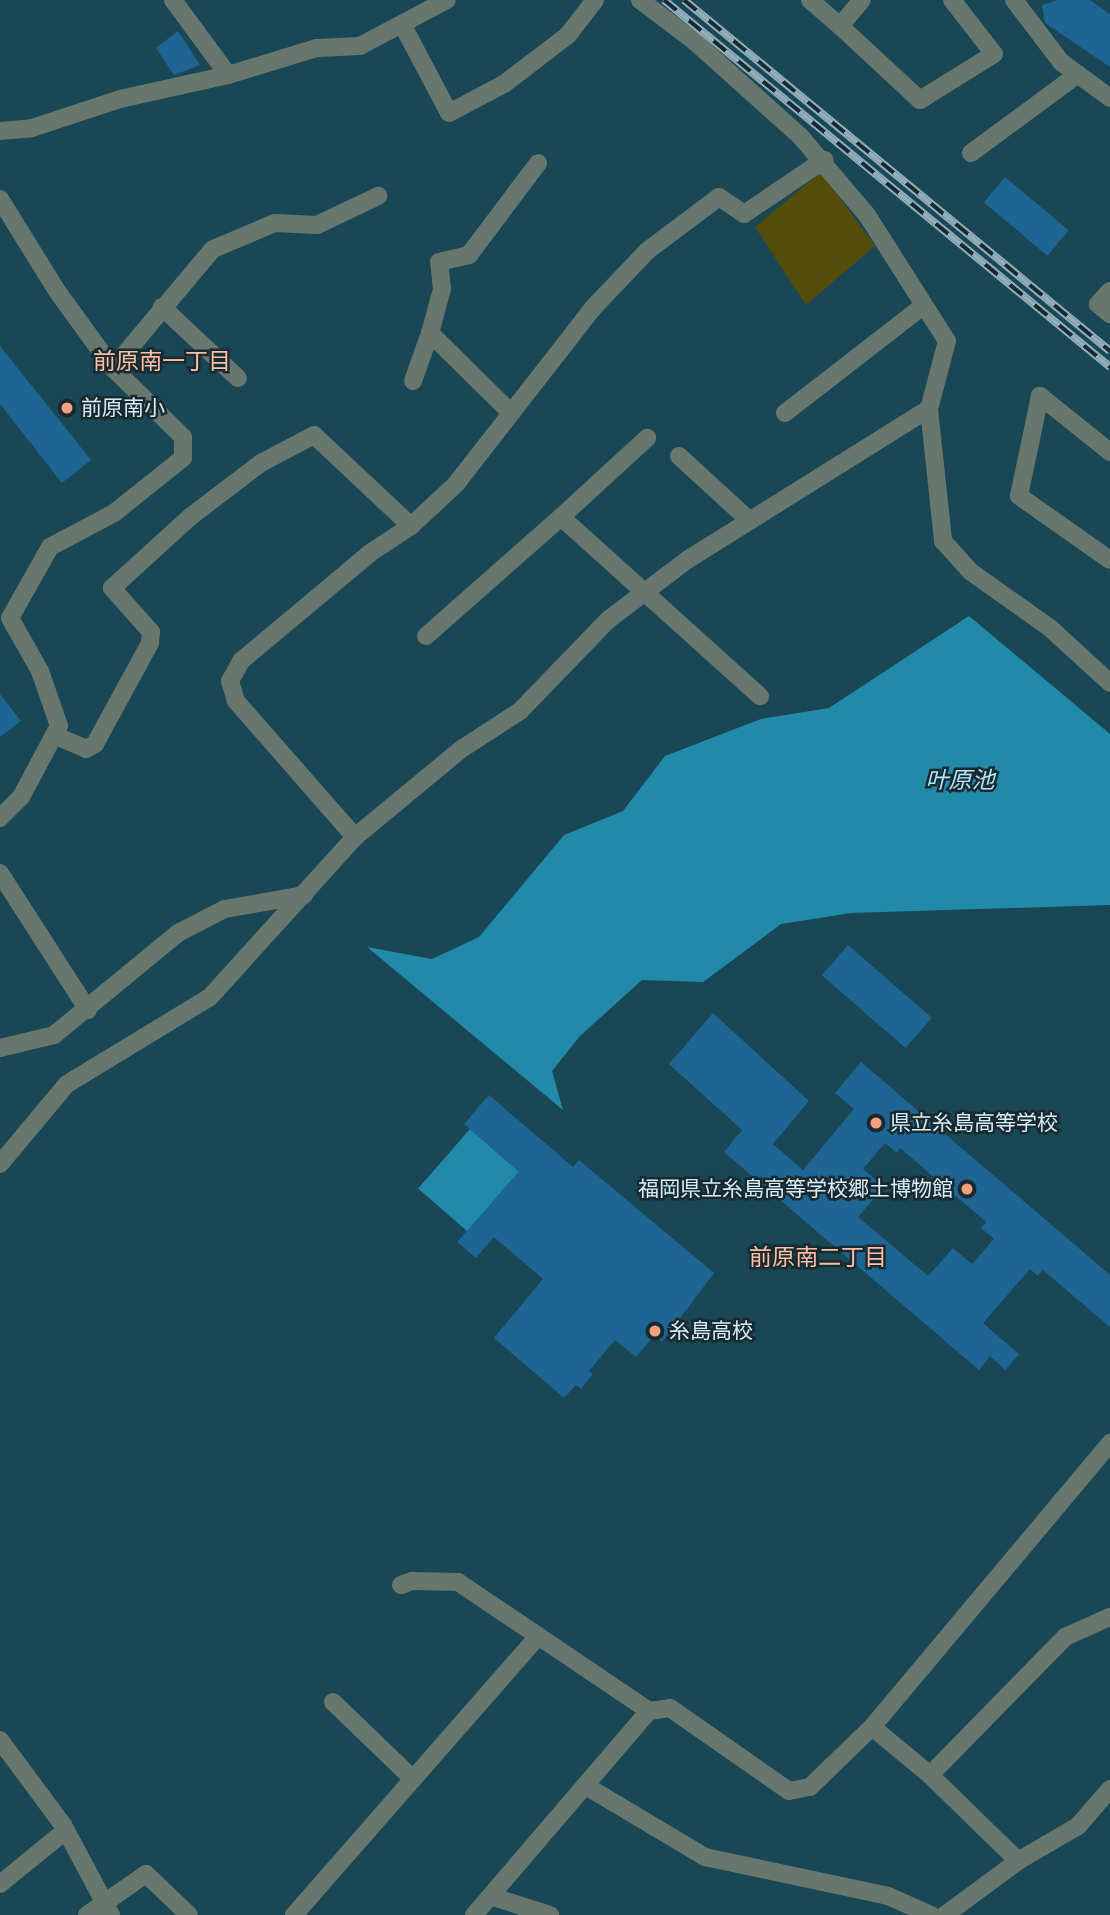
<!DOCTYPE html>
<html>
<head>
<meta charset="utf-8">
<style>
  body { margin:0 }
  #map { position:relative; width:1110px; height:1915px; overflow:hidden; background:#1a4755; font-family:Cabin,"Noto Sans JP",sans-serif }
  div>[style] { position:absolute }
  .green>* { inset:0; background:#544c0b }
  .water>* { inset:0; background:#218aa8; transform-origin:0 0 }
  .building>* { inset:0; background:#1e6593; transform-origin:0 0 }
  .minor>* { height:18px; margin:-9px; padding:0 9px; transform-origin:9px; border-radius:9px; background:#67776e }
  .rail>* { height:8px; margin-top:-4px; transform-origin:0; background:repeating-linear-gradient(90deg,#182a30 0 16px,#90afba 0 32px); box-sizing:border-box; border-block:2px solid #90afba }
  .dots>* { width:19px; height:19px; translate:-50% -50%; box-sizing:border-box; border:4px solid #182a30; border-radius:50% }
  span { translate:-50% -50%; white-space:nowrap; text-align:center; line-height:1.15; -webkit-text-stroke:5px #182a30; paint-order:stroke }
  .poi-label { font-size:21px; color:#d7eef6 }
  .left { translate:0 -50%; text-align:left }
  .right { translate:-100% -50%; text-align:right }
  .neighbourhood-label { font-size:23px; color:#fcbda5 }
  .water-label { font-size:23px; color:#afe5f9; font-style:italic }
</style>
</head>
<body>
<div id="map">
  <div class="green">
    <div style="clip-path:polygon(821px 172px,875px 246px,806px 305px,755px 227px)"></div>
  </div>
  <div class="water">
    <div style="clip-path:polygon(969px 616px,1110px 734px,1110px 905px,851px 913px,781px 924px,703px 982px,642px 980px,580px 1036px,552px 1071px,563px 1110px,367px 947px,432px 959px,479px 937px,564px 835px,623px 811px,665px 756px,761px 719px,829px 708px)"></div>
    <div style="left:470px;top:1129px;width:65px;height:79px;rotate:41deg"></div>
  </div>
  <div class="building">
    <div style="clip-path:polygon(1057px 0,1090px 0,1110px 14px,1110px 67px,1045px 23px,1042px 5px)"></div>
    <div style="clip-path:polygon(178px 31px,200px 65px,174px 75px,156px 48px)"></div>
    <div style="left:1005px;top:177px;width:83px;height:33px;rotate:40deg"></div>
    <div style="clip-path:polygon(0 346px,91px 460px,62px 483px,0 404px)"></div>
    <div style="clip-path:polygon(0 694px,21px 721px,0 737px)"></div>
    <div style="left:848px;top:945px;width:111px;height:40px;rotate:41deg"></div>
    <div style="clip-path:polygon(evenodd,713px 1013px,809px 1101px,773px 1144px,803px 1170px,854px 1109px,835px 1093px,861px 1062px,1110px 1275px,1110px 1327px,1043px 1270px,1038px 1276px,1030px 1269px,983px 1323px,1019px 1354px,1005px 1370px,990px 1356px,979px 1370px,724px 1152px,742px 1130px,669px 1064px,713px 1013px,885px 1143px,897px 1153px,900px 1148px,986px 1222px,981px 1228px,994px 1239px,972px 1264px,953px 1248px,928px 1276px,858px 1217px,884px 1187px,863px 1169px,885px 1143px)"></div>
    <div style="clip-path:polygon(489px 1095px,573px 1167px,579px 1160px,714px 1273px,662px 1342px,654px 1336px,636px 1357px,615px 1340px,589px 1371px,593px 1374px,581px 1389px,576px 1385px,564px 1398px,494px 1338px,543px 1279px,494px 1237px,476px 1258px,457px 1242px,519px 1172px,464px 1124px)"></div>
  </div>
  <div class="minor">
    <div style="left:173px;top:0;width:93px;rotate:53.7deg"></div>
    <div style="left:640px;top:0;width:66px;rotate:37deg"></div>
    <div style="left:693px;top:40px;width:144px;rotate:41.9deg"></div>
    <div style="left:800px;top:136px;width:104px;rotate:49.7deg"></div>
    <div style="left:867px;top:215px;width:149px;rotate:57.6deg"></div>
    <div style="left:947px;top:341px;width:70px;rotate:104.8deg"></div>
    <div style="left:929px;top:409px;width:133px;rotate:83.9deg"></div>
    <div style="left:943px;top:541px;width:42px;rotate:47.9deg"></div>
    <div style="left:971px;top:572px;width:97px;rotate:35.3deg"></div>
    <div style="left:1050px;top:628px;width:81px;rotate:42.5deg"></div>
    <div style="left:810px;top:0;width:40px;rotate:41deg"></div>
    <div style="left:840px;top:26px;width:34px;rotate:-50deg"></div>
    <div style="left:1014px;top:0;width:78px;rotate:52.8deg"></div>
    <div style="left:1061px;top:62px;width:61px;rotate:36.3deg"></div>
    <div style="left:403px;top:26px;width:98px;rotate:62.1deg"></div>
    <div style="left:449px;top:113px;width:62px;rotate:-27.8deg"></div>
    <div style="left:504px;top:84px;width:81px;rotate:-37.4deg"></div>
    <div style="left:568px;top:35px;width:44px;rotate:-52.4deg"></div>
    <div style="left:840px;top:26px;width:109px;rotate:42.8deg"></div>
    <div style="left:920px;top:100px;width:87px;rotate:-31.9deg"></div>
    <div style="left:994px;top:54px;width:68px;rotate:-127.9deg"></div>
    <div style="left:0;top:131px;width:32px;rotate:-5deg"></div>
    <div style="left:32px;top:128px;width:93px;rotate:-18.2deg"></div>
    <div style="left:120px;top:99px;width:111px;rotate:-12.5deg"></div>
    <div style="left:228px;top:75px;width:93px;rotate:-16.9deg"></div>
    <div style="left:317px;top:48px;width:43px;rotate:-2.7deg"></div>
    <div style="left:360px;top:46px;width:98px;rotate:-27.9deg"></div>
    <div style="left:971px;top:153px;width:133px;rotate:-36.4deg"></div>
    <div style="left:0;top:199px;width:108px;rotate:58.2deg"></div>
    <div style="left:57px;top:291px;width:95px;rotate:54deg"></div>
    <div style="left:113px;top:368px;width:98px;rotate:44.6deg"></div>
    <div style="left:183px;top:437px;width:21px;rotate:90deg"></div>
    <div style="left:183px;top:458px;width:88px;rotate:141.4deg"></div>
    <div style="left:114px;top:513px;width:72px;rotate:152deg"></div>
    <div style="left:50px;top:547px;width:81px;rotate:119.4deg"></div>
    <div style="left:10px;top:618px;width:61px;rotate:60.5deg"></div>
    <div style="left:40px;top:671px;width:58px;rotate:70.9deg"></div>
    <div style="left:59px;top:726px;width:81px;rotate:118.2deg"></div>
    <div style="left:21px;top:797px;width:30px;rotate:135deg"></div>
    <div style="left:1110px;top:291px;width:18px;rotate:133deg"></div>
    <div style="left:1098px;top:304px;width:16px;rotate:40deg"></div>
    <div style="left:162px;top:307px;width:104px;rotate:43.1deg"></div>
    <div style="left:430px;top:333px;width:46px;rotate:-74.7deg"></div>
    <div style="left:442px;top:289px;width:27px;rotate:-96deg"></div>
    <div style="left:439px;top:262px;width:31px;rotate:-13deg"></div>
    <div style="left:469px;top:255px;width:115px;rotate:-53.1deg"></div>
    <div style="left:113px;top:368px;width:155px;rotate:-50deg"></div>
    <div style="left:213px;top:249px;width:67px;rotate:-22.8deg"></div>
    <div style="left:275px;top:223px;width:42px;rotate:2.7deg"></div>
    <div style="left:317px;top:225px;width:68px;rotate:-25.4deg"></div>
    <div style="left:413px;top:381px;width:51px;rotate:-70.5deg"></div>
    <div style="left:430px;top:333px;width:114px;rotate:44.6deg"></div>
    <div style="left:785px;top:413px;width:175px;rotate:-37.8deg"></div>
    <div style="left:1110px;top:452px;width:90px;rotate:-141.3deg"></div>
    <div style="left:1040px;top:396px;width:102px;rotate:101.9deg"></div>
    <div style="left:1019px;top:496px;width:111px;rotate:35.1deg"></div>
    <div style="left:679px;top:456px;width:96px;rotate:42.5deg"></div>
    <div style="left:561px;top:517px;width:117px;rotate:-42.6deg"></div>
    <div style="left:426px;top:636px;width:180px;rotate:-41.4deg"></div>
    <div style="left:561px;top:517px;width:268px;rotate:42deg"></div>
    <div style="left:56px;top:736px;width:33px;rotate:23deg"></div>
    <div style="left:86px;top:749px;width:10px;rotate:-29deg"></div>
    <div style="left:95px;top:744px;width:115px;rotate:-61.4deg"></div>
    <div style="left:150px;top:643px;width:11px;rotate:-85deg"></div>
    <div style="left:151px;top:632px;width:59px;rotate:-131.6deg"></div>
    <div style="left:112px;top:588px;width:105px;rotate:-42.3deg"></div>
    <div style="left:190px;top:517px;width:89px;rotate:-37.3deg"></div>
    <div style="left:261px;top:463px;width:60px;rotate:-27.8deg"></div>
    <div style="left:314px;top:435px;width:133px;rotate:43.2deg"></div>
    <div style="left:355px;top:837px;width:181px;rotate:-131.2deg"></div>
    <div style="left:236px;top:701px;width:21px;rotate:-107deg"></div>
    <div style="left:230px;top:681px;width:23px;rotate:-61deg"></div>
    <div style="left:241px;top:661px;width:168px;rotate:-39.9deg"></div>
    <div style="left:370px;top:553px;width:49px;rotate:-33.4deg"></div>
    <div style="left:411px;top:526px;width:62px;rotate:-43deg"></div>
    <div style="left:456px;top:484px;width:222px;rotate:-52.1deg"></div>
    <div style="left:592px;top:309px;width:80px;rotate:-46.5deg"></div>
    <div style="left:647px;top:251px;width:90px;rotate:-36.9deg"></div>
    <div style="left:719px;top:197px;width:30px;rotate:34deg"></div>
    <div style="left:744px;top:214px;width:97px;rotate:-34deg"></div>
    <div style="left:0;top:873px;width:163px;rotate:57.3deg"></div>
    <div style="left:0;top:1048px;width:56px;rotate:-13.5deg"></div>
    <div style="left:54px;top:1035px;width:161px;rotate:-39.4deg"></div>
    <div style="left:178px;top:933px;width:53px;rotate:-27.1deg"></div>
    <div style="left:225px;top:909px;width:80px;rotate:-10deg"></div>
    <div style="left:0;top:1164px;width:104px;rotate:-50.1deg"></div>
    <div style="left:67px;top:1084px;width:167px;rotate:-31.3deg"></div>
    <div style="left:210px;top:997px;width:216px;rotate:-47.8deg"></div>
    <div style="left:355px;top:837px;width:136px;rotate:-39.6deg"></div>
    <div style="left:460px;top:750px;width:72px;rotate:-33deg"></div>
    <div style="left:520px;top:711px;width:127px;rotate:-46deg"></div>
    <div style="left:608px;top:620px;width:99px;rotate:-37.2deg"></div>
    <div style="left:687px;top:560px;width:285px;rotate:-32deg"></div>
    <div style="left:401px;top:1585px;width:12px;rotate:-20deg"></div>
    <div style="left:412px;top:1581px;width:46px;rotate:1.2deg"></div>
    <div style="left:458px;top:1582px;width:230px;rotate:34deg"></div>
    <div style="left:333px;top:1702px;width:111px;rotate:43.9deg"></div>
    <div style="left:872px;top:1727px;width:75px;rotate:39.6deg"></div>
    <div style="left:930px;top:1775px;width:123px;rotate:44.3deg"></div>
    <div style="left:0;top:1740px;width:106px;rotate:53.5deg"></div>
    <div style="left:63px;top:1825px;width:102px;rotate:61.9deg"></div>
    <div style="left:930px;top:1775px;width:193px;rotate:-45.6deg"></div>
    <div style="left:1065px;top:1637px;width:49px;rotate:-24deg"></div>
    <div style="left:586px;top:1786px;width:139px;rotate:30.8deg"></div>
    <div style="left:705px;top:1857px;width:187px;rotate:12deg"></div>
    <div style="left:888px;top:1896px;width:47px;rotate:23.8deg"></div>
    <div style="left:0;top:1884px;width:84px;rotate:-39.2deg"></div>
    <div style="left:493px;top:1897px;width:60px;rotate:17.5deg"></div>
    <div style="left:87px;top:1915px;width:72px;rotate:-34.8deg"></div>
    <div style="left:146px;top:1874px;width:59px;rotate:43.6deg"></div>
    <div style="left:294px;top:1915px;width:371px;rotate:-48.8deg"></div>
    <div style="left:474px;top:1915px;width:269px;rotate:-49.4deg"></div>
    <div style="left:649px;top:1711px;width:21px;rotate:-8deg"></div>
    <div style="left:670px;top:1708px;width:145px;rotate:34.9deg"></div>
    <div style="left:789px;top:1791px;width:21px;rotate:-11deg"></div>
    <div style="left:810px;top:1787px;width:86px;rotate:-44.1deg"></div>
    <div style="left:872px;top:1727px;width:371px;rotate:-50deg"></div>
    <div style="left:945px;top:1915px;width:91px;rotate:-36.5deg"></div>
    <div style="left:1018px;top:1861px;width:69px;rotate:-30.3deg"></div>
    <div style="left:1078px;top:1826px;width:49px;rotate:-49.1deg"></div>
  </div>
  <div class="rail">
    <div style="left:664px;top:0;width:578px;rotate:39.45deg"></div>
    <div style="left:684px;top:0;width:552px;rotate:39.49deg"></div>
  </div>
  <div class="dots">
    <div style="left:67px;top:408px;background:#f2a080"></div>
    <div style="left:876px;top:1123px;background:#f2a080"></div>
    <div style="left:967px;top:1189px;background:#f2a080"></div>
    <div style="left:655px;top:1331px;background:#f2a080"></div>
  </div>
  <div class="poi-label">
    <span class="left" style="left:81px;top:408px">前原南小</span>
    <span class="left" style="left:890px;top:1123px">県立糸島高等学校</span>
    <span class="right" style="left:953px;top:1189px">福岡県立糸島高等学校郷土博物館</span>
    <span class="left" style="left:669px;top:1331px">糸島高校</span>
  </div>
  <div class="neighbourhood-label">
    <span style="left:162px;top:361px">前原南一丁目</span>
    <span style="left:818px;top:1257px">前原南二丁目</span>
  </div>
  <div class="water-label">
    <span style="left:960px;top:780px">叶原池</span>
  </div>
</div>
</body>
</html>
